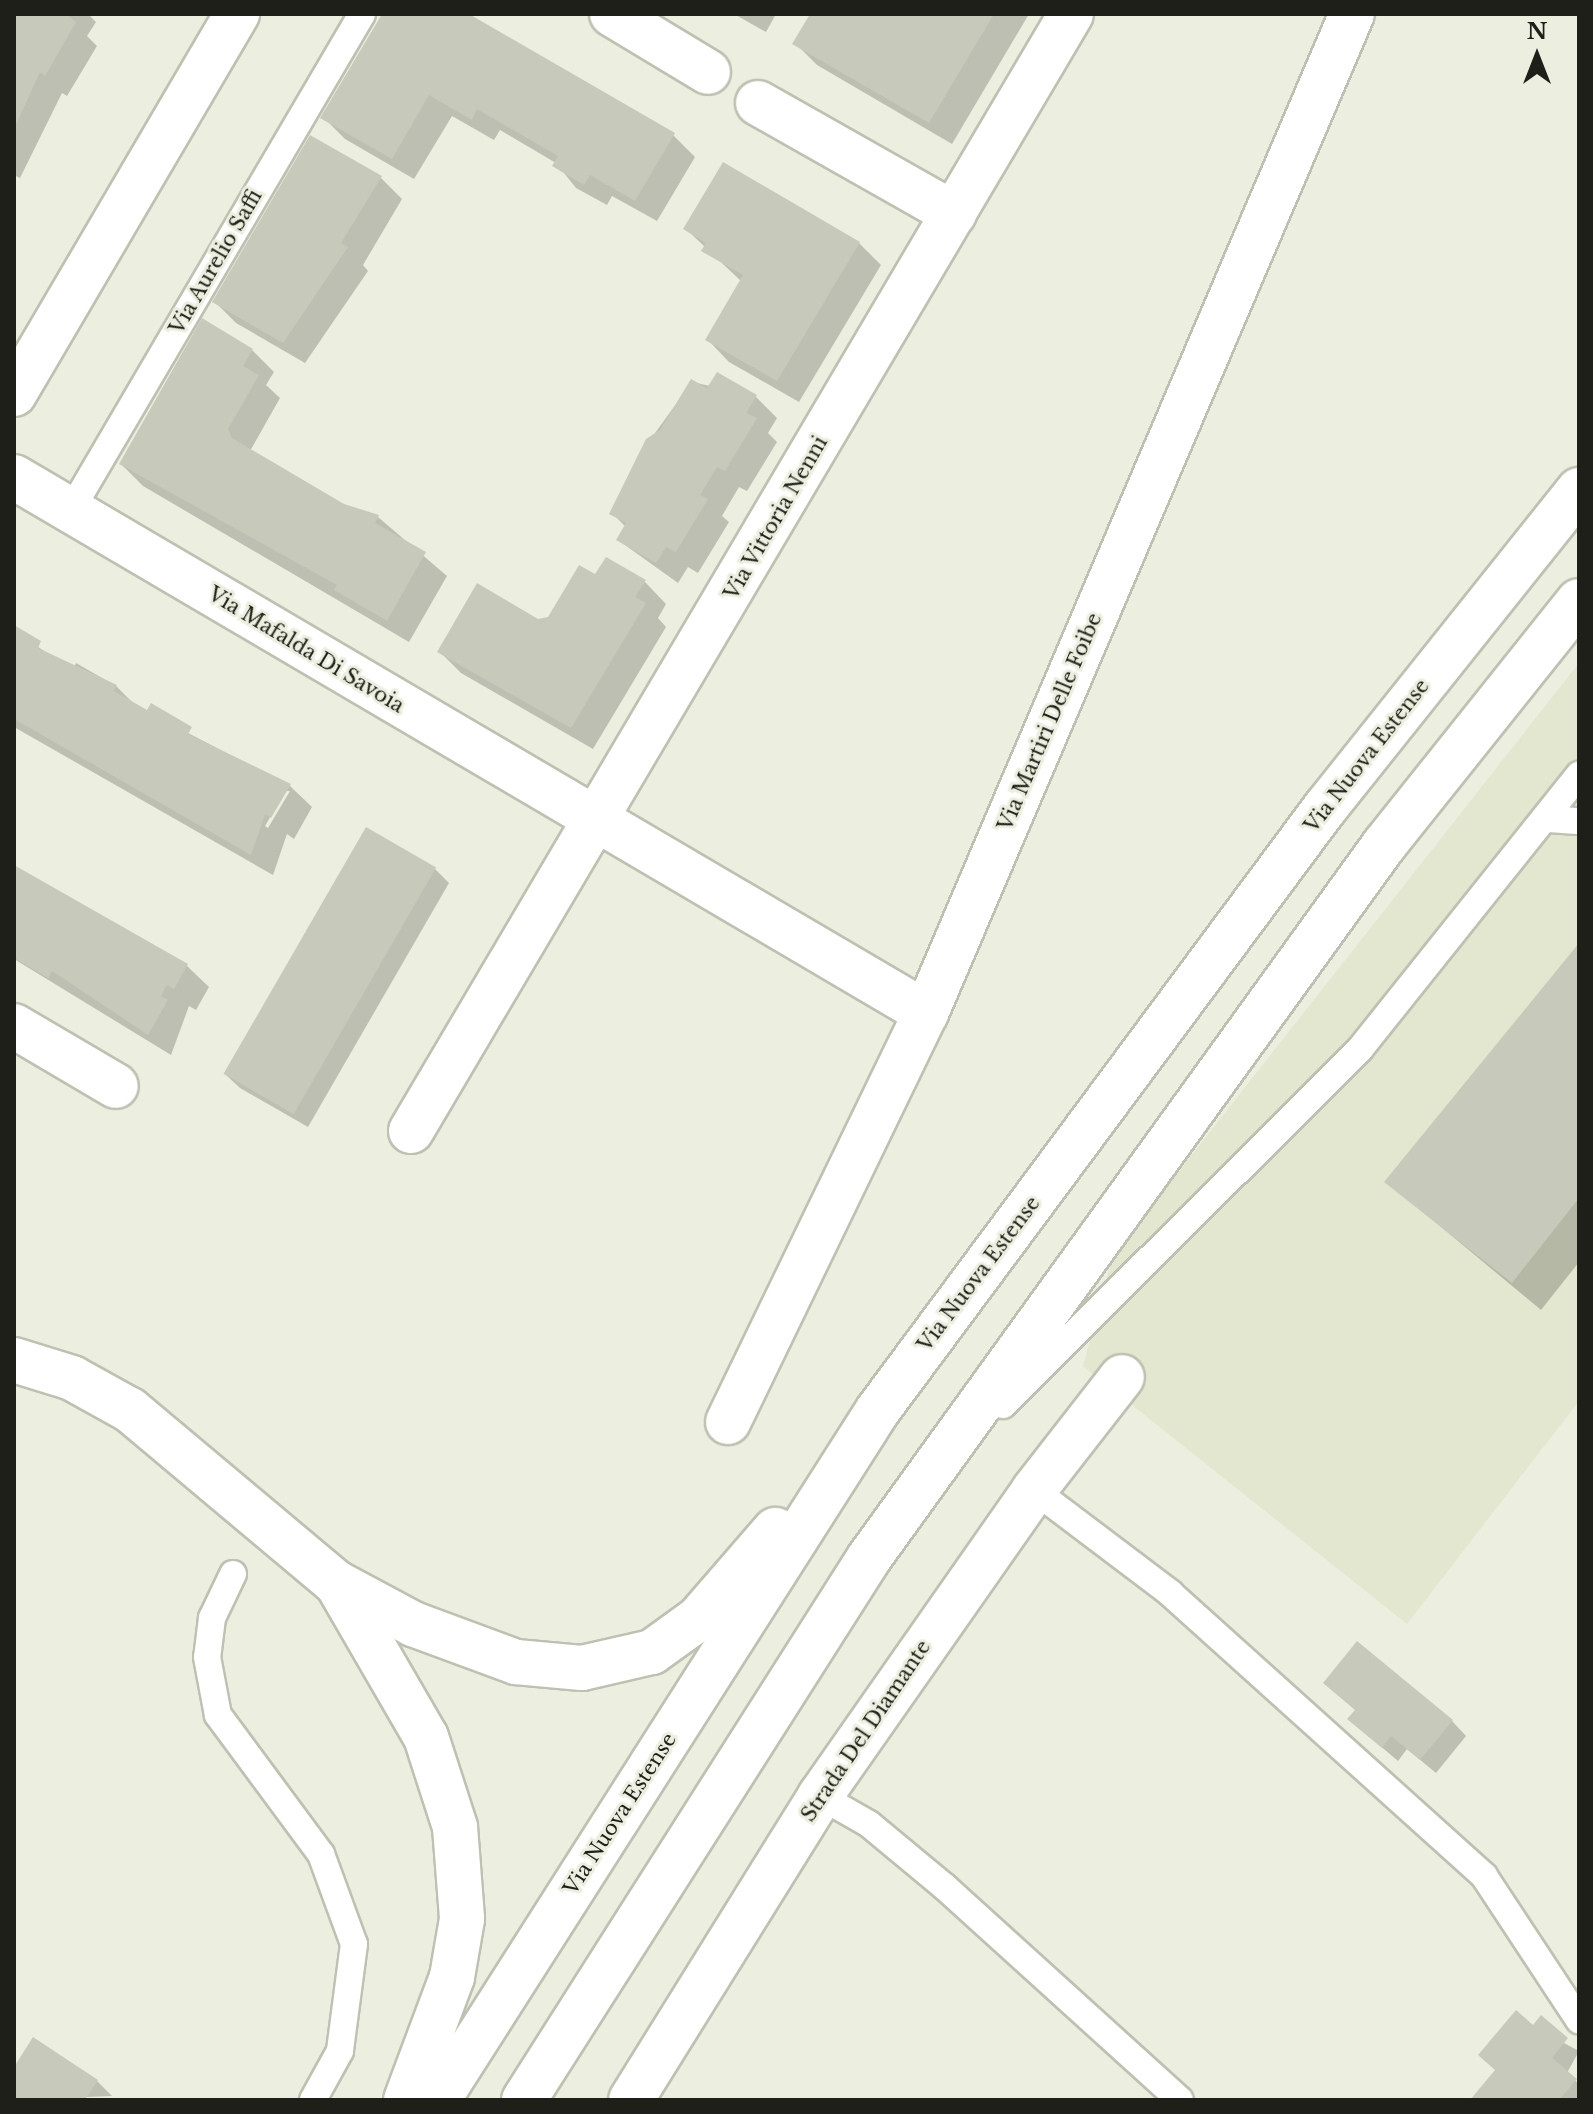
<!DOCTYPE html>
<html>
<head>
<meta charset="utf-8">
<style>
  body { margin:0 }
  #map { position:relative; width:1593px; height:2114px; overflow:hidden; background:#ecefdf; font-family:"Libre Baskerville",serif }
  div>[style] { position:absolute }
  .built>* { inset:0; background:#e3e7cf }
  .shadow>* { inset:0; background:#0003 }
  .building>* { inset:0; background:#c7caba; transform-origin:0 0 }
  .roads { filter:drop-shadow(2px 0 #bec1b1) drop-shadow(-2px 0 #bec1b1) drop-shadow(0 2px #bec1b1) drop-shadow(0 -2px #bec1b1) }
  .service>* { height:26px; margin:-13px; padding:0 13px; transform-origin:13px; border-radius:13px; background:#fff }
  .minor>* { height:44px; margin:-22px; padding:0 22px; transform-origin:22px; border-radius:22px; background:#fff }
  .trunk>* { height:44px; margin:-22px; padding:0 22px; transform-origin:22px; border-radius:22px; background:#fff }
  span { translate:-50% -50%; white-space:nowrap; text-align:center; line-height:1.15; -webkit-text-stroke:6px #ecefdf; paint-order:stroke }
  .street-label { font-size:20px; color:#1e1f19 }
  .frame { position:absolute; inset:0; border:16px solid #1e1f19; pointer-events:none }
  .north { position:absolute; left:1497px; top:16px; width:80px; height:80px; -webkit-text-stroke:6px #ecefdf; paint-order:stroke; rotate:0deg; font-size:22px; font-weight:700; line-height:32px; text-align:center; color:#1e1f19 }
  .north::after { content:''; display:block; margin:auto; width:28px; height:36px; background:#1e1f19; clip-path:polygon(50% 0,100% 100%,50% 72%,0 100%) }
</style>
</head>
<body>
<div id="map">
  <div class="built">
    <div style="clip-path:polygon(1579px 663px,1579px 1401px,1407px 1624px,1083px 1366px,1113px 1255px)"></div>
  </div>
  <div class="shadow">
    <div style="clip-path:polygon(14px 14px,88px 14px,96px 22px,87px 36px,97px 46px,67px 96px,62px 93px,20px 178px,14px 175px)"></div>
    <div style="clip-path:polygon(384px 14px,465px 14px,673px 135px,695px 157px,657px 221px,612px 196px,607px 205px,576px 188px,556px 163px,500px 130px,494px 140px,452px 116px,414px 179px,345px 139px,323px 117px)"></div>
    <div style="clip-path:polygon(734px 14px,776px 14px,766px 32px)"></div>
    <div style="clip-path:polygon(813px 14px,1029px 14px,952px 144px,817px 65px,795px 43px)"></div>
    <div style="clip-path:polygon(381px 178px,402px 199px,363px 265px,368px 271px,305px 363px,236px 323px,214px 301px)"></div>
    <div style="clip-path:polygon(686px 229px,859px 243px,881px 265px,799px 402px,729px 362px,708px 340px,742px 282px)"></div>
    <div style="clip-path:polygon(252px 350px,274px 372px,266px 385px,280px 398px,250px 451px,343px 506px,378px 517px,447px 576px,409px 642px,143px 486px,121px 464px)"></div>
    <div style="clip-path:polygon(692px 382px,755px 396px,777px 418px,768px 433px,777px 442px,747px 491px,739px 487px,722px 516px,729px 522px,698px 573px,688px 567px,678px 583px,618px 540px,626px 527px,612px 513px,637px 458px)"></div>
    <div style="clip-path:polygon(596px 577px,645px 582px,666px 604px,658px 618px,666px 627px,593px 749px,461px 673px,439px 651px,550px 619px)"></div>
    <div style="clip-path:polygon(evenodd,14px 631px,73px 670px,76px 663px,116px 686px,136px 706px,290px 786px,312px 807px,294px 839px,287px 834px,273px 875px,14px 727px,14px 631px,285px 791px,290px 791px,268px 828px,265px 826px,285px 791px)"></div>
    <div style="clip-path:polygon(14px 867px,187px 966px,209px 987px,196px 1010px,189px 1006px,171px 1055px,14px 959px)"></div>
    <div style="clip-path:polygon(435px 869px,449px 883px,308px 1127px,240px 1088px,225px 1074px)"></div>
    <div style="clip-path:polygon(1579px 946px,1579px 1262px,1541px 1310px,1387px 1182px)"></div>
    <div style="clip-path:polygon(1452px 1721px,1466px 1736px,1436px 1773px,1407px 1749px,1398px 1761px,1365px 1733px)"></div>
    <div style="clip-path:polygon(1534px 2027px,1579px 2051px,1567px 2073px,1579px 2084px,1579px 2100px,1473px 2100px)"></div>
    <div style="clip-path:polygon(14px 2070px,97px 2081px,112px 2096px,14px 2100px)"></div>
  </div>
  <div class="building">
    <div style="clip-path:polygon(14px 14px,66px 14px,76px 22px,45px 76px,40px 72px,14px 129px)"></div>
    <div style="clip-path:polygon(382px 14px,469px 14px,675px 133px,635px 201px,590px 175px,584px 185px,552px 166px,558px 156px,477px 109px,472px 120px,429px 95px,392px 159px,320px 118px)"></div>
    <div style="clip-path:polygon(810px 14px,994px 14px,929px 123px,792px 44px)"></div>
    <div style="clip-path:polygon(310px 135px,382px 176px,341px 243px,348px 247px,283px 343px,212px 302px)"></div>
    <div style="clip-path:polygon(723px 162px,860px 242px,777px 381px,705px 340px,743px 275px,701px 251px,706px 243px,683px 229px)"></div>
    <div style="clip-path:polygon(202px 318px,253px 349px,243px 366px,259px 375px,228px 429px,232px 438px,344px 504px,379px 515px,375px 523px,426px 552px,387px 621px,334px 590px,337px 585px,119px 464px)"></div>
    <div style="clip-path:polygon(717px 372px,757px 395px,746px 413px,757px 418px,725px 471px,717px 467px,700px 495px,708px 499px,676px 552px,666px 547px,656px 563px,616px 540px,626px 523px,609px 514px,646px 439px,660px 430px,691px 379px,707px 388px)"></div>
    <div style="clip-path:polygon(606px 557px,646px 580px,635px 597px,646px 603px,571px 728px,437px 652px,477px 583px,538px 619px,548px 617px,579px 565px,595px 574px)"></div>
    <div style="clip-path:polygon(14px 625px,41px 641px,38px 648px,117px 685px,114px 691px,147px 710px,151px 703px,192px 727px,188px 734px,291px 784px,271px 818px,265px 814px,251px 855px,14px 719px)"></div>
    <div style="left:366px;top:827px;width:81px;height:285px;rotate:30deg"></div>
    <div style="clip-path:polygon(14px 865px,188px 964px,174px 989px,167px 985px,161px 996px,168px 1000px,148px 1035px,52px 971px,48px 978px,14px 958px)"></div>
    <div style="clip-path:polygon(1579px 943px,1579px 1198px,1512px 1283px,1384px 1182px)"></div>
    <div style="clip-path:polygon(1357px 1641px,1453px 1720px,1420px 1760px,1391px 1736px,1382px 1748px,1347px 1719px,1355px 1710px,1323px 1683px)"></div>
    <div style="clip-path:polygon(1516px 2010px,1533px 2025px,1541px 2015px,1568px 2038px,1552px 2058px,1577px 2079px,1559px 2100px,1470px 2100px,1495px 2070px,1478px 2055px)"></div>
    <div style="clip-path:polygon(33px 2037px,98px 2080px,85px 2100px,14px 2100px,14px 2067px)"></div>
  </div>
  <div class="roads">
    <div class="service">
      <div style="left:71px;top:510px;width:575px;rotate:-59.6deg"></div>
      <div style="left:1547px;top:819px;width:32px;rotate:4deg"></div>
      <div style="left:1003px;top:1405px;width:504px;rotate:-44.92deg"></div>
      <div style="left:1360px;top:1049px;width:351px;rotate:-51.4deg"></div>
      <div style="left:1034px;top:1490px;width:171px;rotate:37.1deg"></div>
      <div style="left:1170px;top:1593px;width:423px;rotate:42deg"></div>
      <div style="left:1484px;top:1876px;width:173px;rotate:56.6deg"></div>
      <div style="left:233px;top:1574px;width:49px;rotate:115.5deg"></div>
      <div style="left:212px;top:1618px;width:39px;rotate:97deg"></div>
      <div style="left:207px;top:1657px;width:59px;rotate:79.3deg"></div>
      <div style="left:218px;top:1715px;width:173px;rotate:53.5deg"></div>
      <div style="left:321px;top:1854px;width:96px;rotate:69.9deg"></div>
      <div style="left:354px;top:1944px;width:108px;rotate:97.5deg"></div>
      <div style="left:340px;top:2051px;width:56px;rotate:118.9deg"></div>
      <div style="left:820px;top:1796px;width:56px;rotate:29.7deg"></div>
      <div style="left:869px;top:1824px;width:99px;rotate:39.7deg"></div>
      <div style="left:945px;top:1887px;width:317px;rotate:42.2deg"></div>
    </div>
    <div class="minor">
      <div style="left:612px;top:14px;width:112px;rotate:31.1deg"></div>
      <div style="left:758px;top:103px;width:225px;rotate:29.5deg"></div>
      <div style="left:14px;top:394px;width:441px;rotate:-59.6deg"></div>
      <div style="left:14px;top:477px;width:1058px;rotate:30.44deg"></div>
      <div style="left:14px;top:1026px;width:118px;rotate:30.5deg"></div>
      <div style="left:411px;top:1131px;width:1297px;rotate:-59.42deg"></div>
      <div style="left:728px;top:1422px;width:454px;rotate:-64.2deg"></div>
      <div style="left:926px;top:1013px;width:1086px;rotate:-66.91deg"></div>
      <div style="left:631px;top:2100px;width:358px;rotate:-58.1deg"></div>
      <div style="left:820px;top:1796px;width:373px;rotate:-55deg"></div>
      <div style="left:1034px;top:1490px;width:143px;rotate:-52.1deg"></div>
    </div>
    <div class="trunk">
      <div style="left:14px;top:1360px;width:61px;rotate:17.2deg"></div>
      <div style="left:72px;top:1378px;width:66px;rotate:28.9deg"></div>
      <div style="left:130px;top:1410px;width:268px;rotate:40deg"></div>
      <div style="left:335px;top:1582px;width:89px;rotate:28.3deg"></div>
      <div style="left:413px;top:1624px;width:110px;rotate:20.3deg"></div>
      <div style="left:516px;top:1662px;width:66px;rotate:5.2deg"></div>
      <div style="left:582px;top:1668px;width:72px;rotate:-12.9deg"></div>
      <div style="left:652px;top:1652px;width:57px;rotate:-35.7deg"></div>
      <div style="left:698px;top:1619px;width:118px;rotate:-49.1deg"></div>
      <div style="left:339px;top:1587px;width:173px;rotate:59.9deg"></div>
      <div style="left:426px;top:1737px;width:95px;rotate:72.1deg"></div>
      <div style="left:455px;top:1827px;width:92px;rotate:85.6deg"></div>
      <div style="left:462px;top:1919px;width:59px;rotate:99.8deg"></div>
      <div style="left:452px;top:1977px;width:131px;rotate:110.5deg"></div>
      <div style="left:438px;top:2100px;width:818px;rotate:-57.48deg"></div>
      <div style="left:878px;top:1410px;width:750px;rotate:-53.41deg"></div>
      <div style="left:1325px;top:808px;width:407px;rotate:-51.4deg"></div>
      <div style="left:524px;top:2100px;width:642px;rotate:-57.52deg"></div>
      <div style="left:869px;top:1558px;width:880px;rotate:-54.16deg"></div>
      <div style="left:1384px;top:845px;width:312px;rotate:-51.4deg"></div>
    </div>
  </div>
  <div class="street-label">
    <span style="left:216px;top:262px;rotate:-60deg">Via Aurelio Saffi</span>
    <span style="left:776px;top:518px;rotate:-60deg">Via Vittoria Nenni</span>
    <span style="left:306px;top:650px;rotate:31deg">Via Mafalda Di Savoia</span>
    <span style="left:1050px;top:722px;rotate:-67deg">Via Martiri Delle Foibe</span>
    <span style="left:1367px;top:756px;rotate:-52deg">Via Nuova Estense</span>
    <span style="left:979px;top:1274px;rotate:-53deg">Via Nuova Estense</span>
    <span style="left:866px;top:1731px;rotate:-56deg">Strada Del Diamante</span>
    <span style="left:620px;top:1814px;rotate:-57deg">Via Nuova Estense</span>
  </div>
  <div class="frame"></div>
  <div class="north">N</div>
</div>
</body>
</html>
